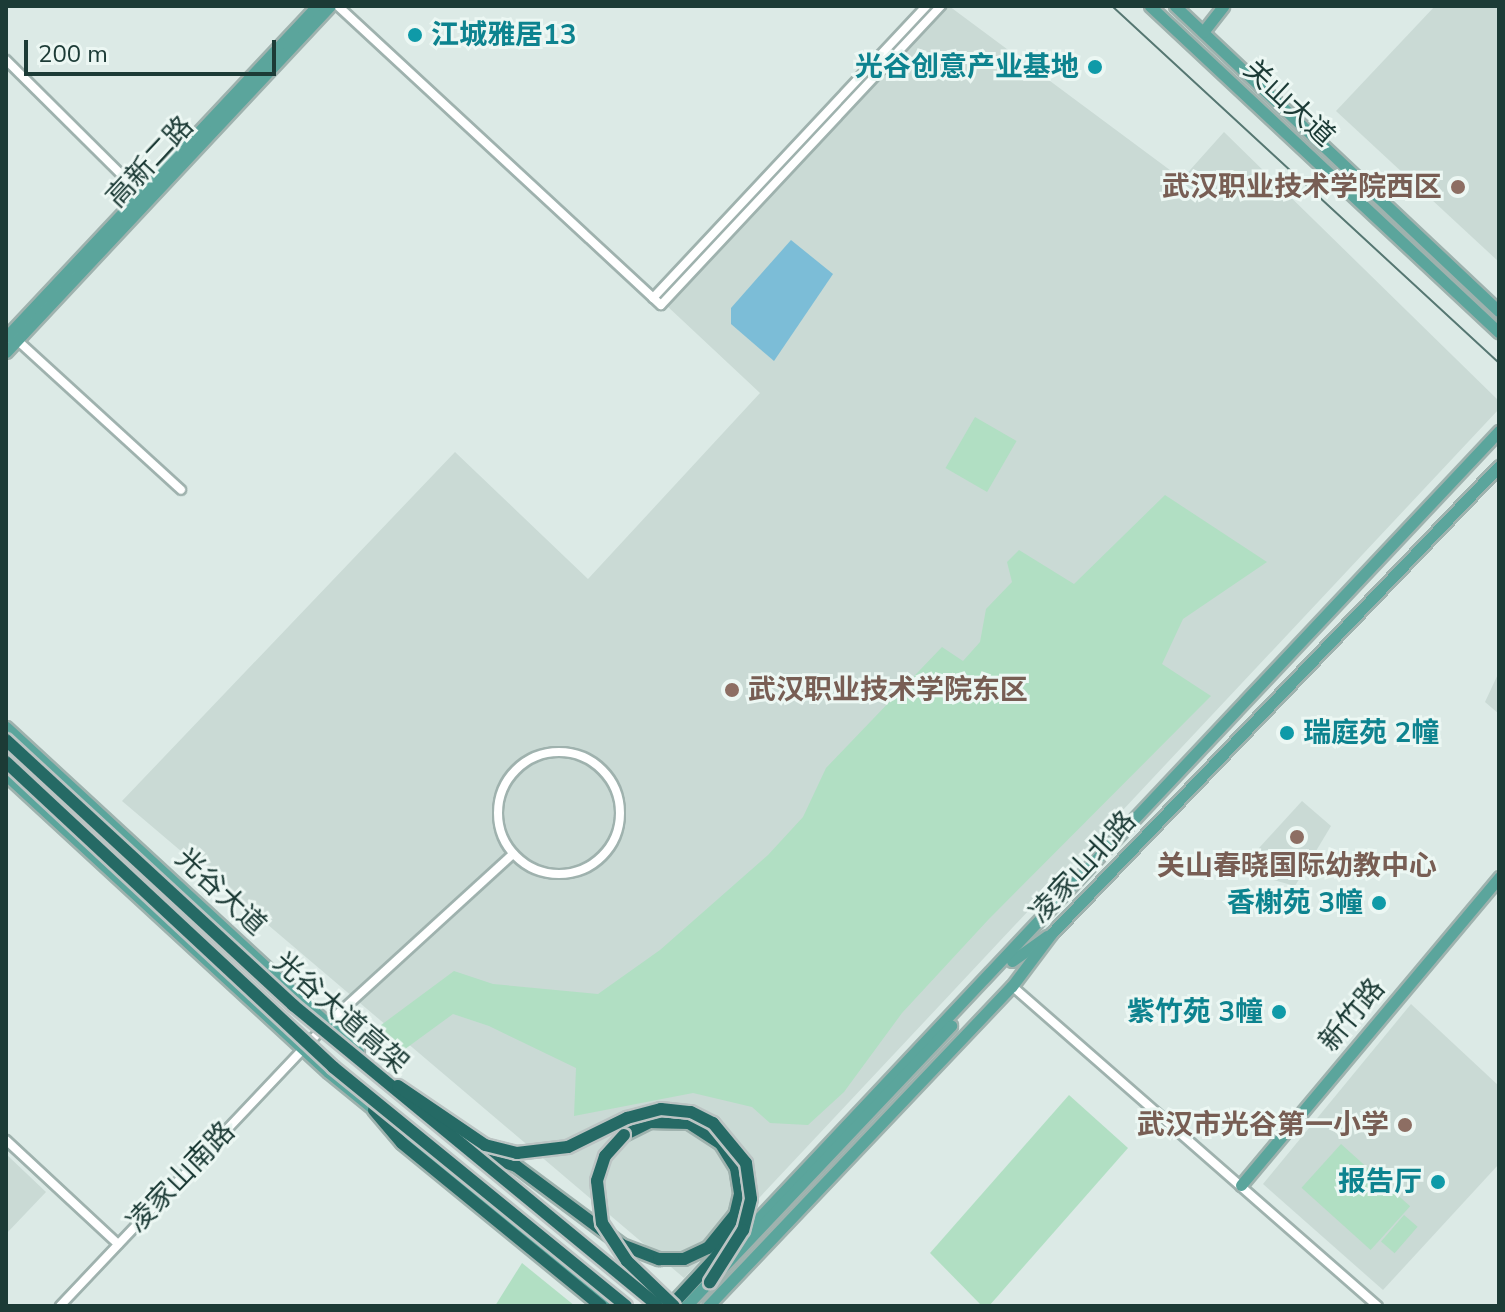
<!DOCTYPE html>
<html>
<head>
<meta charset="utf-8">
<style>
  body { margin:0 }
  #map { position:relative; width:1505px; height:1312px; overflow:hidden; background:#dceae6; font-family:"Nunito Sans","Noto Sans SC",sans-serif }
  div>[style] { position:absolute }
  .built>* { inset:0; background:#cadad5 }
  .green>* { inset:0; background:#b1dfc3; transform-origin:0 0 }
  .water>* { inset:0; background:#7cbdd7 }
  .roads { filter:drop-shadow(2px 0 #9fb2ae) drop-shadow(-2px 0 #9fb2ae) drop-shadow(0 2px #9fb2ae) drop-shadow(0 -2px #9fb2ae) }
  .minor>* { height:8px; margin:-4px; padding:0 4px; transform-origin:4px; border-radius:4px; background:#fff }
  .minor>.ring { margin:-4px; padding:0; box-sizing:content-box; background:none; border:8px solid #fff; border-radius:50% }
  .major>* { height:11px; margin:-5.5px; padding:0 5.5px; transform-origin:5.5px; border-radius:5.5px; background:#5ba59c }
  .highway>* { height:12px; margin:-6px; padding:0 6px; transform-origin:6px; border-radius:6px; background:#256a65 }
  .tram>* { height:2px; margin:-1px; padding:0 1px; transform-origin:1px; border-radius:1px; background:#567772 }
  .bridges { filter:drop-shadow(2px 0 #bbc4c3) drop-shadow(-2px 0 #bbc4c3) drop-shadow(0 2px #bbc4c3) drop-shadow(0 -2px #bbc4c3) }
  .highway-bridge>* { height:12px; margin:-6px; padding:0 6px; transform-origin:6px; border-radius:6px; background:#256a65 }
  .dots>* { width:22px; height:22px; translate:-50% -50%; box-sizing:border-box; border:4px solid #ecf7f3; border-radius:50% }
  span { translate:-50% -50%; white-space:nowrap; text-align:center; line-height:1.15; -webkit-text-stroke:6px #ecf7f3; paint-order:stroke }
  .culture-label { font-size:28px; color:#0d838f; font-weight:700 }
  .left { translate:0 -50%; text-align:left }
  .right { translate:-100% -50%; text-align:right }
  .street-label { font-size:28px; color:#1c3b36 }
  .education-label { font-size:28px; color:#785e54; font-weight:700 }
  .frame { position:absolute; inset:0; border:8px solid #1c3b36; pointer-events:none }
  .scale { position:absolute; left:24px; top:40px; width:252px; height:36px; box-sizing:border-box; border:4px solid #1c3b36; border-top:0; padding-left:10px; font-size:24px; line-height:28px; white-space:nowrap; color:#1c3b36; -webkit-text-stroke:6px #ecf7f3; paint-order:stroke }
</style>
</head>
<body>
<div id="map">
  <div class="built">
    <div style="clip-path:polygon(949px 6px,1182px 179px,1224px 132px,1499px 401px,1499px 409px,684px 1278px,122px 801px,455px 452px,588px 579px,760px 393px,666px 305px)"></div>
    <div style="clip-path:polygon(1435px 6px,1499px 6px,1499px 262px,1336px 111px)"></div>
    <div style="clip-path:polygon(1499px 672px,1499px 714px,1485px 702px)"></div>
    <div style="clip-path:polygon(1302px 801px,1331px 826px,1295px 886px,1270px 879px,1259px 848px)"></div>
    <div style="clip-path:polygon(1411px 1004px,1499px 1086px,1499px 1164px,1383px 1290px,1263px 1184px)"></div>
    <div style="clip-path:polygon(6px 1154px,46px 1192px,6px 1234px)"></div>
  </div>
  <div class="green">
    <div style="left:975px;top:417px;width:48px;height:59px;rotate:30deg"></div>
    <div style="clip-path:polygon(1165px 495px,1267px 562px,1183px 619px,1162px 664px,1211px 696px,988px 920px,902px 1013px,844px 1092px,808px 1125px,770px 1123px,752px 1107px,693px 1093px,574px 1116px,576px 1068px,489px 1026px,453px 1014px,401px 1052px,373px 1031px,454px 971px,493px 984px,598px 994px,660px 950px,768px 855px,803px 817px,826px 768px,942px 647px,963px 661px,980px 642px,986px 609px,1012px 582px,1007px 562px,1019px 550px,1074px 584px)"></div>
    <div style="clip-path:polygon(1069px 1095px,1128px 1148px,989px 1306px,982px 1306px,930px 1253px)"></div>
    <div style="left:1341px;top:1144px;width:93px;height:59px;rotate:42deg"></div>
    <div style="left:1404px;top:1215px;width:18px;height:35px;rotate:41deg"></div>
    <div style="clip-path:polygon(522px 1263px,575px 1306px,495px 1306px)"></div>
  </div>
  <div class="water">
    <div style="clip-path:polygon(791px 240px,833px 274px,774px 361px,731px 324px,731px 308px)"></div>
  </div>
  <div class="roads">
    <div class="minor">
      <div style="left:338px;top:6px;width:440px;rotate:42.8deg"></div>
      <div style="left:661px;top:305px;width:410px;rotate:-46.9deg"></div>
      <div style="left:6px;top:60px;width:194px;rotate:44.8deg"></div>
      <div style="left:653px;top:298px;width:400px;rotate:-46.9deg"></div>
      <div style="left:17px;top:340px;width:222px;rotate:42.4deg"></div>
      <div class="ring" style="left:498px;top:752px;width:114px;height:114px"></div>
      <div style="left:1012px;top:986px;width:486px;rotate:41.2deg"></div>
      <div style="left:6px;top:1140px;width:153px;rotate:42.9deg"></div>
      <div style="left:60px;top:1306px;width:391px;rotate:-46.6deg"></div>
      <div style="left:329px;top:1022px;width:249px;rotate:-42.4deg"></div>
    </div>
    <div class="major">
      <div style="left:1150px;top:6px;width:478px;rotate:43.1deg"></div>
      <div style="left:1175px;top:6px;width:445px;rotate:43.3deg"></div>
      <div style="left:1203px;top:32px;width:33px;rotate:-52deg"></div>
      <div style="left:6px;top:337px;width:454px;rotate:-46.8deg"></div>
      <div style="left:6px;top:352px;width:474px;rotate:-46.9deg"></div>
      <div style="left:6px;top:727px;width:479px;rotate:42.7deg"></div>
      <div style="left:6px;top:775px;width:438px;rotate:42.7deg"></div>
      <div style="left:328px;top:1072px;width:370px;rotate:39.2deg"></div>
      <div style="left:1012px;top:961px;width:43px;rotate:-35.5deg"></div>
      <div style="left:1241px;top:1185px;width:402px;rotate:-50deg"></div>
      <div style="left:740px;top:1238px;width:1108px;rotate:-46.76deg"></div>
      <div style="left:686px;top:1306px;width:386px;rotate:-46.6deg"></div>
      <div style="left:708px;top:1306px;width:441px;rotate:-46.5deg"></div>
      <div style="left:1012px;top:986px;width:65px;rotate:-53.1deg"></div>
      <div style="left:1051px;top:934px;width:648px;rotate:-46.25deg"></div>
    </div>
    <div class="highway">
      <div style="left:374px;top:1110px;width:43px;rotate:49.7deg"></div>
      <div style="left:402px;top:1143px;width:257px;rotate:39.3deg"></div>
      <div style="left:624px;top:1135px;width:28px;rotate:-27deg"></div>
      <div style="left:649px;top:1122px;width:40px;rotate:1.4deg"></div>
      <div style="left:689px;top:1123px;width:38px;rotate:33deg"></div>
      <div style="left:721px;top:1144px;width:28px;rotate:58deg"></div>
      <div style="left:736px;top:1168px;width:26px;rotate:81deg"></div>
      <div style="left:740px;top:1194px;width:36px;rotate:103deg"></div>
      <div style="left:732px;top:1229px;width:31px;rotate:119deg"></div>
      <div style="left:717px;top:1256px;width:68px;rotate:132.6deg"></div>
      <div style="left:471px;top:1151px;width:47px;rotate:18.4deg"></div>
      <div style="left:516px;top:1166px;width:132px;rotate:36.7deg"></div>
      <div style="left:622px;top:1245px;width:40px;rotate:21deg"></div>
      <div style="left:659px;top:1259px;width:25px"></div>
      <div style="left:684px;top:1259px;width:26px;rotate:-25deg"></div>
      <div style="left:708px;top:1248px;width:48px;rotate:-51deg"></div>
    </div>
  </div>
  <div class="tram">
    <div style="left:1112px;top:6px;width:527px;rotate:42.69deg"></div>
  </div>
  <div class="bridges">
    <div class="highway-bridge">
      <div style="left:6px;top:740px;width:391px;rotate:42.7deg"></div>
      <div style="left:293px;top:1005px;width:473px;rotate:39.5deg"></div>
      <div style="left:6px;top:762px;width:447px;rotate:43deg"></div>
      <div style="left:333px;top:1067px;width:378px;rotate:39.2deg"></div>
      <div style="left:398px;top:1086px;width:105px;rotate:34.1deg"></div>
      <div style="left:485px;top:1145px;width:33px;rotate:14deg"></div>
      <div style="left:517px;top:1153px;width:51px;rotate:-6.7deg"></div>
      <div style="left:568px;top:1147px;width:66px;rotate:-26.2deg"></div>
      <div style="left:627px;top:1118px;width:35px;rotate:-15deg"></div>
      <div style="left:661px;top:1109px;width:30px;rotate:6deg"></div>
      <div style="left:691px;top:1112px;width:25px;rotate:27deg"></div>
      <div style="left:713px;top:1123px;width:52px;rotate:50.5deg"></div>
      <div style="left:746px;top:1163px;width:36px;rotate:82deg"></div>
      <div style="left:751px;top:1199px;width:32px;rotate:104deg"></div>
      <div style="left:743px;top:1230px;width:62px;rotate:122.4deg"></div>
      <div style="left:624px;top:1135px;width:28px;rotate:132deg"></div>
      <div style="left:605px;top:1156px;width:26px;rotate:108deg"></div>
      <div style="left:597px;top:1181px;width:42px;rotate:83.2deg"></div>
      <div style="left:602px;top:1223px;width:45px;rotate:56.7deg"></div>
      <div style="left:627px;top:1261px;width:65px;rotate:43.8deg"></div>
    </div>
  </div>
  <div class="dots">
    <div style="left:415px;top:35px;background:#0f9aa8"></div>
    <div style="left:1095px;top:67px;background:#0f9aa8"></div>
    <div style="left:1458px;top:187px;background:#8d6e63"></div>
    <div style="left:732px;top:690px;background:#8d6e63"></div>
    <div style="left:1287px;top:733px;background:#0f9aa8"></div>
    <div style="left:1297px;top:837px;background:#8d6e63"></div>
    <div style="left:1379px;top:903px;background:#0f9aa8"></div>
    <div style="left:1279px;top:1012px;background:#0f9aa8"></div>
    <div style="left:1405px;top:1125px;background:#8d6e63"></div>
    <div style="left:1438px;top:1182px;background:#0f9aa8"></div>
  </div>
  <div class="culture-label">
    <span class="left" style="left:431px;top:35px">江城雅居13</span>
    <span class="right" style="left:1079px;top:67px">光谷创意产业基地</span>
    <span class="left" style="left:1303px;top:733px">瑞庭苑 2幢</span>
    <span class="right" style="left:1363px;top:903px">香榭苑 3幢</span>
    <span class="right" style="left:1263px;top:1012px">紫竹苑 3幢</span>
    <span class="right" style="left:1422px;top:1182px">报告厅</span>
  </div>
  <div class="street-label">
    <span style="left:1289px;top:103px;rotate:43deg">关山大道</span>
    <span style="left:150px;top:162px;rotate:-47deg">高新二路</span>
    <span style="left:1083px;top:867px;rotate:-47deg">凌家山北路</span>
    <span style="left:221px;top:892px;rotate:43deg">光谷大道</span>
    <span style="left:341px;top:1013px;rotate:41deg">光谷大道高架</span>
    <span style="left:1352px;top:1015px;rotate:-50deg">新竹路</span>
    <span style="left:181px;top:1177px;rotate:-46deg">凌家山南路</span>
  </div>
  <div class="education-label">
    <span class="right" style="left:1442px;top:187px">武汉职业技术学院西区</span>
    <span class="left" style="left:748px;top:690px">武汉职业技术学院东区</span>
    <span style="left:1297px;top:866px">关山春晓国际幼教中心</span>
    <span class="right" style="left:1389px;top:1125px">武汉市光谷第一小学</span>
  </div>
  <div class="frame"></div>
  <div class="scale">200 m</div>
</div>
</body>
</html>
